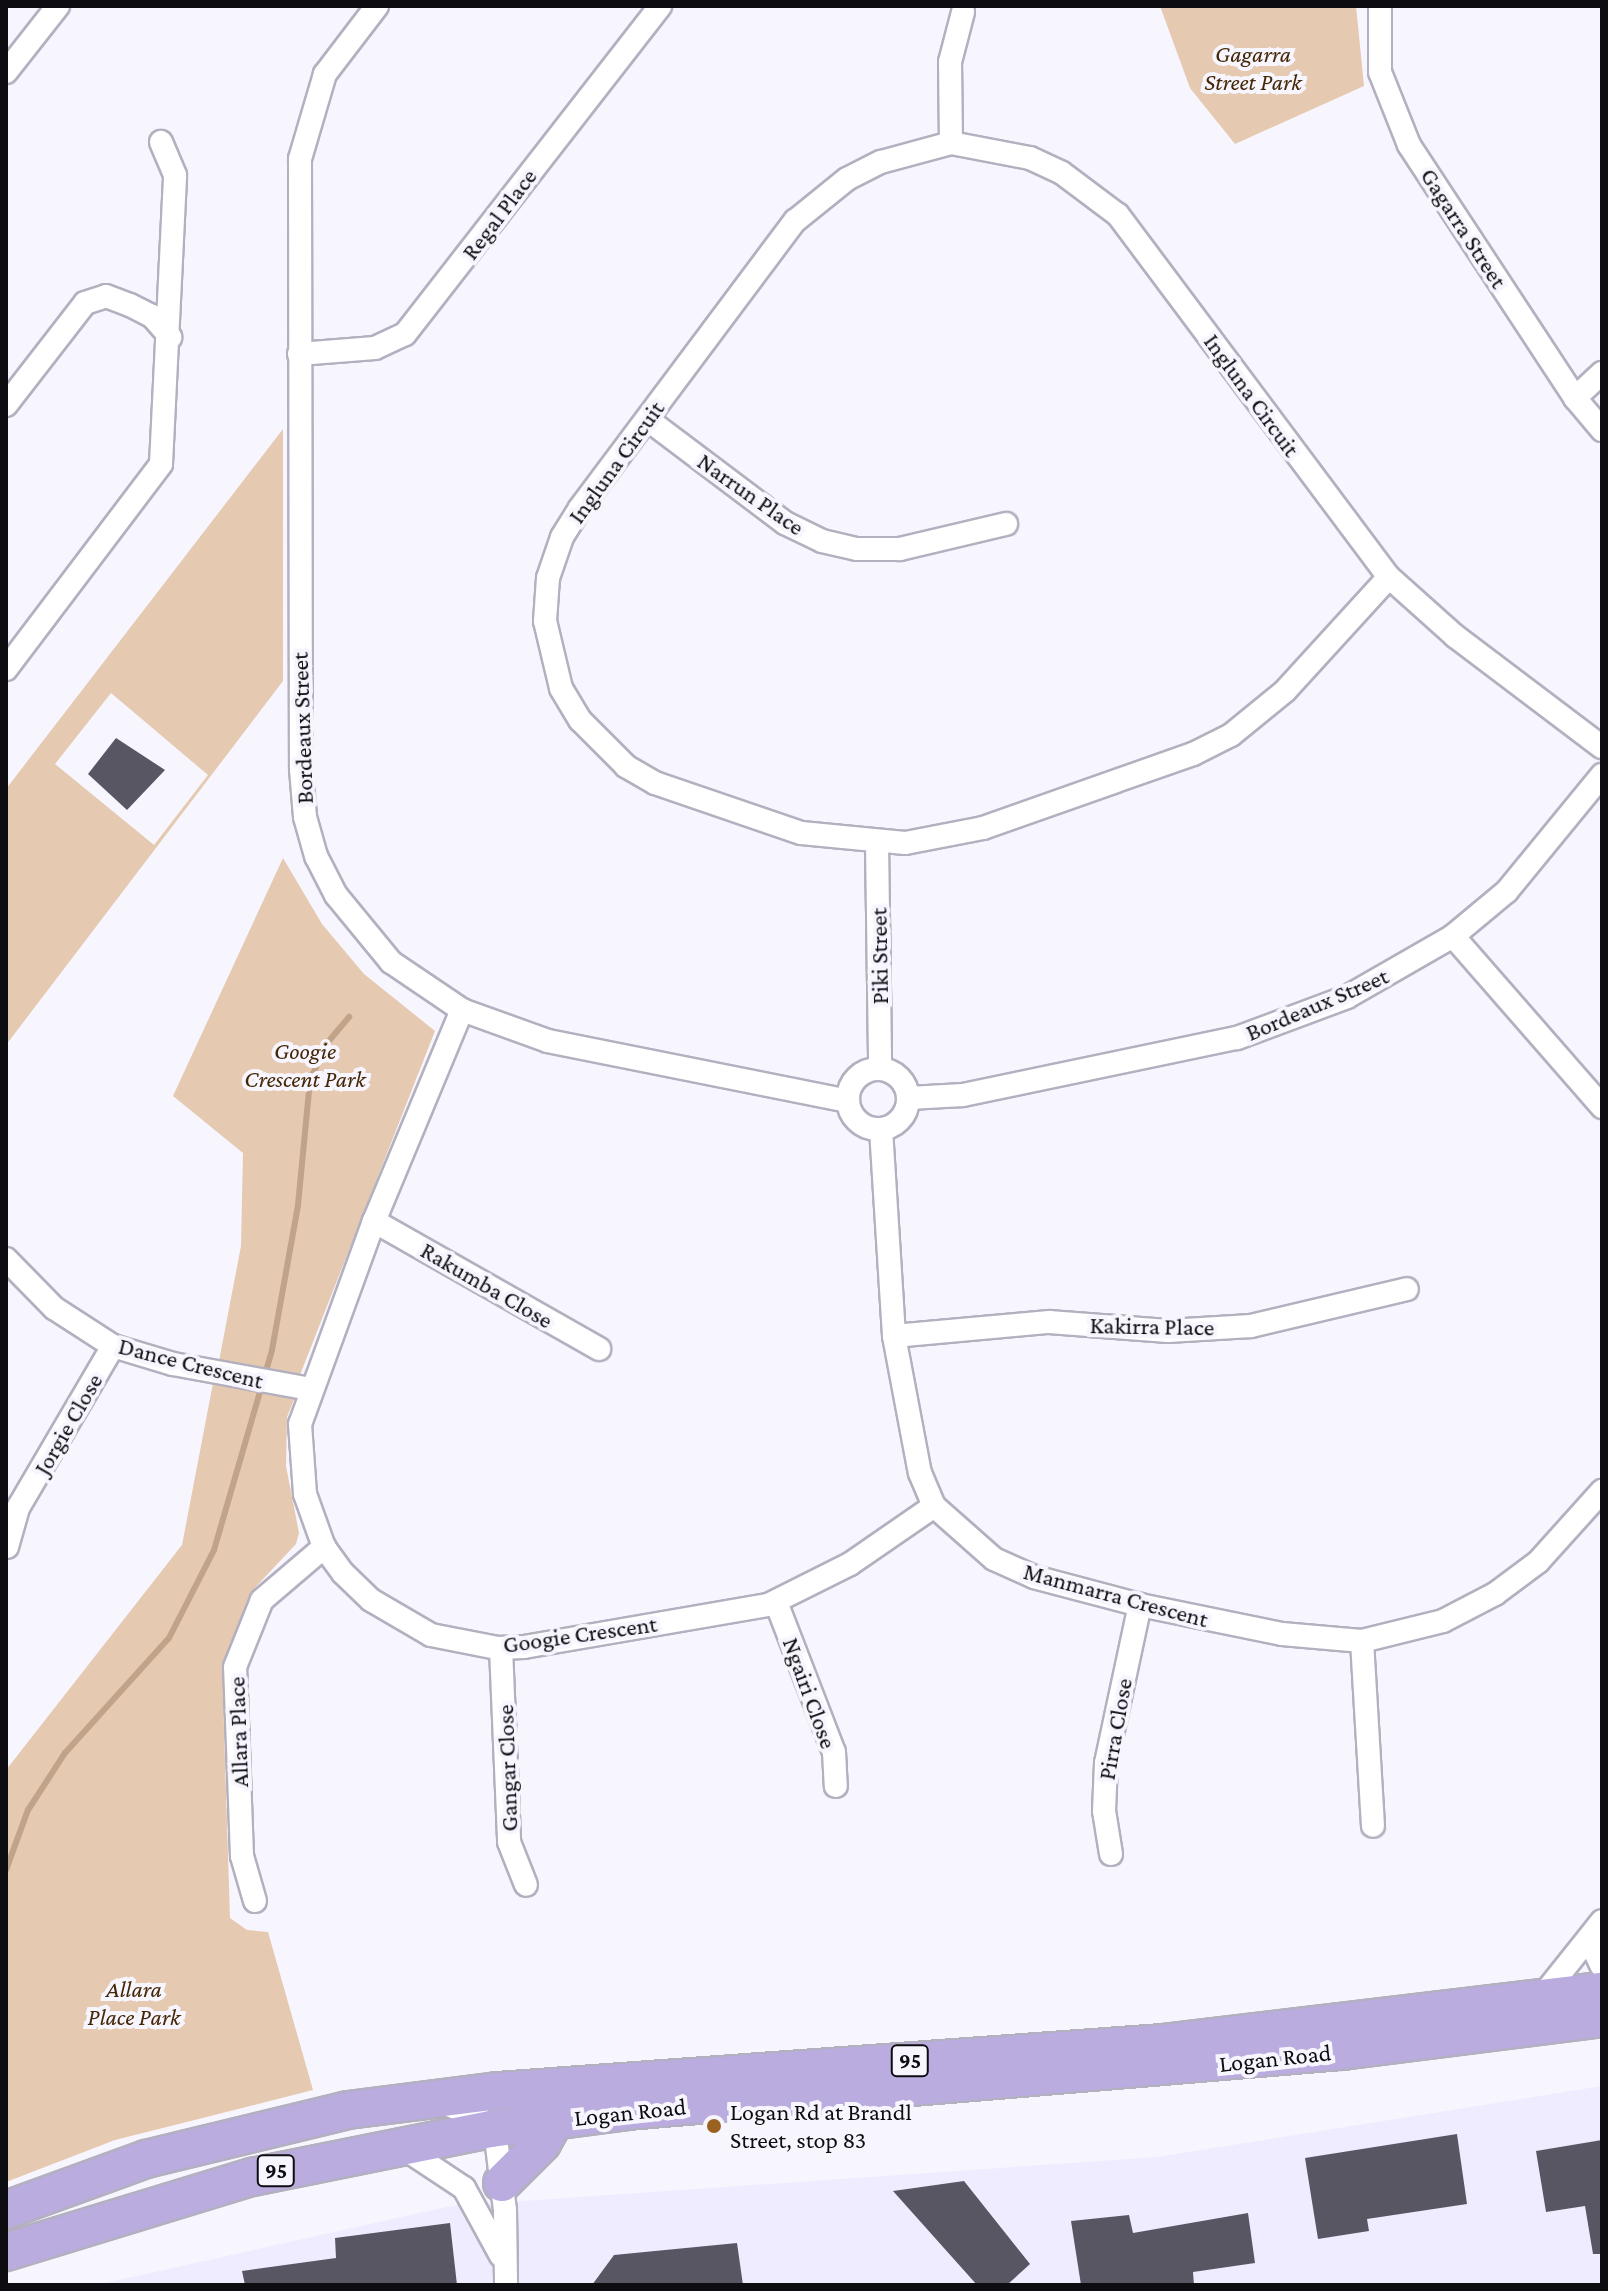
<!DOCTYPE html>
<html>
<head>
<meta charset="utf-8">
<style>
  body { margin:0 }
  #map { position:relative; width:1608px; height:2291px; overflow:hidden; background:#f7f5fe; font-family:"Crimson Pro",serif }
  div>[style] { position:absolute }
  .built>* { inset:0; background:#f0ecff }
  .green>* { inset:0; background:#e5c9b1 }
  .stream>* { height:6px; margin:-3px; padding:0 3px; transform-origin:3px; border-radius:3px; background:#c1a389 }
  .building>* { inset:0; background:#595664 }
  .roads { filter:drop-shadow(2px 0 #b3b0bf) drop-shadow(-2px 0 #b3b0bf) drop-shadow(0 2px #b3b0bf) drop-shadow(0 -2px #b3b0bf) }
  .minor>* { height:22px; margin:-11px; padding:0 11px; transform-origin:11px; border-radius:11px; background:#fff }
  .minor>.ring { margin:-11px; padding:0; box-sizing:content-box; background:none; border:22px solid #fff; border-radius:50% }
  .primary>* { height:36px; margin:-18px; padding:0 18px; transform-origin:18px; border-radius:18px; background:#bbacdf }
  .dots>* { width:22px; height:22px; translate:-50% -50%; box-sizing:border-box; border:4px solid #f7f5fe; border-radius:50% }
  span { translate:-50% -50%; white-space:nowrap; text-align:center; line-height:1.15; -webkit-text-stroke:8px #f7f5fe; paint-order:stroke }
  .shield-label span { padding:2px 6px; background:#f7f5fe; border:2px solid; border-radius:6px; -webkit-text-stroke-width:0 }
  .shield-label { font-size:22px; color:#0d0c11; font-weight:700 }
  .park-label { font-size:24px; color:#442604; font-style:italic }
  .street-label { font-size:24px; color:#0d0c11 }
  .poi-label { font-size:24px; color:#0d0c11 }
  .left { translate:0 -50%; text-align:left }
  .frame { position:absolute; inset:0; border:8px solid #0d0c11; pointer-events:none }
</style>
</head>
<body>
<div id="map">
  <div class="built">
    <div style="clip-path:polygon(1602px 2086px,1602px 2285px,96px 2285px,451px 2206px,1157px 2157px)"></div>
  </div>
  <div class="green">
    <div style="clip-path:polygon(1160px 6px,1356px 6px,1364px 86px,1235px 144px,1190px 88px)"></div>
    <div style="clip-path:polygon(evenodd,283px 429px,283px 681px,6px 1045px,6px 789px,283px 429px,111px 693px,208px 775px,154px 845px,55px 764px,111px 693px)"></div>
    <div style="clip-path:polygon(283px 858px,322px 924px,364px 974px,435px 1031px,298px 1380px,219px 1361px,241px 1246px,243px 1153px,173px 1096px)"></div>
    <div style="clip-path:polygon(214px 1378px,297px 1392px,287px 1417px,286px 1466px,299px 1533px,296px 1544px,252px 1591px,225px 1663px,223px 1695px,230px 1918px,247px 1930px,268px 1932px,313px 2090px,115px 2140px,6px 2182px,6px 1770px,182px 1545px)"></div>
  </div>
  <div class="stream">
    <div style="left:6px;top:1870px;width:64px;rotate:-69.9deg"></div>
    <div style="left:28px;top:1810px;width:68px;rotate:-57deg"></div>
    <div style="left:65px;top:1753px;width:155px;rotate:-47.9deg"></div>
    <div style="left:169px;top:1638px;width:99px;rotate:-62.9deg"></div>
    <div style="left:214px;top:1550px;width:208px;rotate:-73.8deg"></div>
    <div style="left:272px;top:1350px;width:147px;rotate:-79.8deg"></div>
    <div style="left:298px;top:1205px;width:126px;rotate:-84.5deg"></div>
    <div style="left:310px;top:1080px;width:42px;rotate:-64.7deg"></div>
    <div style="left:328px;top:1042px;width:33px;rotate:-50deg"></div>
  </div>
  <div class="building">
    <div style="clip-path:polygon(116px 738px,165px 770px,127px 810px,88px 774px)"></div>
    <div style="clip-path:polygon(1457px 2134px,1467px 2204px,1367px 2219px,1369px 2231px,1318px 2239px,1305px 2158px)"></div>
    <div style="clip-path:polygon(1602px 2140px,1602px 2254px,1593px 2254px,1585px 2206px,1546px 2212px,1536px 2151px)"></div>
    <div style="clip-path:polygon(964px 2181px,1030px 2264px,1007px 2285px,977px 2285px,893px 2191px)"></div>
    <div style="clip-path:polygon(1248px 2213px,1255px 2263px,1193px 2272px,1194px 2285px,1081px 2285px,1071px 2221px,1129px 2215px,1133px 2233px)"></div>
    <div style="clip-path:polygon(450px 2223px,457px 2285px,245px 2285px,242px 2271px,336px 2258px,335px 2238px)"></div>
    <div style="clip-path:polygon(737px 2243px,743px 2285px,592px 2285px,614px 2255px)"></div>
  </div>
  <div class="roads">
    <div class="minor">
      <div style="left:377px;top:6px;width:86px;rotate:127.4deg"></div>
      <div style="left:325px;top:74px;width:89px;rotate:106.4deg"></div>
      <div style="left:300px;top:159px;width:610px;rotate:89.91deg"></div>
      <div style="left:301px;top:769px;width:48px;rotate:85.2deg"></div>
      <div style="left:305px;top:817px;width:41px;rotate:74.2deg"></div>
      <div style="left:316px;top:856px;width:44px;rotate:62.9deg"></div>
      <div style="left:336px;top:895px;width:87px;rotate:50.6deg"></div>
      <div style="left:391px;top:962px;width:86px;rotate:34.1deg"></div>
      <div style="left:462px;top:1010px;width:91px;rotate:19.8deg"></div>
      <div style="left:548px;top:1041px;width:306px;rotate:11.3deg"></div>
      <div style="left:1380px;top:6px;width:66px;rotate:90deg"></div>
      <div style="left:1380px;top:72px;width:79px;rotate:68.3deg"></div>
      <div style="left:1409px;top:145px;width:303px;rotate:56.7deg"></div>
      <div style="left:1575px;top:398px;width:42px;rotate:49.8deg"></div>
      <div style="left:6px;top:72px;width:84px;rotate:-51.8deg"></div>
      <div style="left:951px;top:143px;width:81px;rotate:-90.7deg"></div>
      <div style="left:950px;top:62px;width:52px;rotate:-75.4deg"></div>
      <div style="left:299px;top:354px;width:76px;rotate:-4.5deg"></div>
      <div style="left:375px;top:348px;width:33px;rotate:-25deg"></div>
      <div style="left:405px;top:334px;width:415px;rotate:-52.1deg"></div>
      <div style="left:1575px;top:398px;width:37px;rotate:-43deg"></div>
      <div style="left:6px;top:405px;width:129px;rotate:-52.2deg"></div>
      <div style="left:85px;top:303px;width:22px;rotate:-18deg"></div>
      <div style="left:106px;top:296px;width:26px;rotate:21deg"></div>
      <div style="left:130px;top:305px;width:25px;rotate:27deg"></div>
      <div style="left:152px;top:316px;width:28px;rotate:49deg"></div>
      <div style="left:647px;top:419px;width:173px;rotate:37deg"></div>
      <div style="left:785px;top:523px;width:41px;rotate:25.9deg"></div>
      <div style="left:822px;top:541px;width:36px;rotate:13deg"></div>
      <div style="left:857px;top:549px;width:43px"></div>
      <div style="left:900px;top:549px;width:109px;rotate:-13.3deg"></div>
      <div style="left:1389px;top:577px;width:154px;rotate:132.4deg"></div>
      <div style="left:1285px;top:691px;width:70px;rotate:140.8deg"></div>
      <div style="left:1231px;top:735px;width:42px;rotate:153.4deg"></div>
      <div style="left:1193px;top:754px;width:223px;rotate:160.6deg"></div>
      <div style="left:983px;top:828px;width:79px;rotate:169.1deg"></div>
      <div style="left:905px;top:843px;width:104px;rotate:-174.5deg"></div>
      <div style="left:801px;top:833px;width:154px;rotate:-161.1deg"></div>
      <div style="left:655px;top:783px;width:34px;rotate:-150deg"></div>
      <div style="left:626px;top:766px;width:65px;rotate:-135deg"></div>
      <div style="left:580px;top:720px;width:37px;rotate:-121deg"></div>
      <div style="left:561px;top:688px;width:69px;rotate:-103.4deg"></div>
      <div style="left:545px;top:621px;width:43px;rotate:-86deg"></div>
      <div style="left:548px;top:578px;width:43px;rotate:-71.1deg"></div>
      <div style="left:562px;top:537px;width:34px;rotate:-58deg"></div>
      <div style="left:580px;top:508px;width:359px;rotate:-53.2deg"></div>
      <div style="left:795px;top:221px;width:67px;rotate:-38.9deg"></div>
      <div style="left:847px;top:179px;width:38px;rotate:-27deg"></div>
      <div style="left:881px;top:162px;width:73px;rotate:-15.2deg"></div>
      <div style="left:951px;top:143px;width:80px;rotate:10.8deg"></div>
      <div style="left:1030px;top:158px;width:35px;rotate:25deg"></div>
      <div style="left:1062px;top:173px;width:70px;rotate:36.9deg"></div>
      <div style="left:1118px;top:215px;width:452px;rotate:53.2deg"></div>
      <div style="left:1389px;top:577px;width:89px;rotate:41.8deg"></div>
      <div style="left:1455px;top:636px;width:184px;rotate:37.1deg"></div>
      <div style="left:6px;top:669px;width:257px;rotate:-52.9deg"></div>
      <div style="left:161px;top:464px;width:289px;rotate:-87.2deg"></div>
      <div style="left:175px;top:175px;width:36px;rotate:-113deg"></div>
      <div style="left:877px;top:842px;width:227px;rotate:89.2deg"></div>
      <div style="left:1453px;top:936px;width:227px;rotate:48.9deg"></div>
      <div style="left:462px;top:1010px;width:229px;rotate:112.6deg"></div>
      <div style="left:374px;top:1221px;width:216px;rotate:110deg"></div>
      <div style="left:300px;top:1424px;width:70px;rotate:85.9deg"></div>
      <div style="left:305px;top:1494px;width:56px;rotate:70.3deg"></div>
      <div style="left:324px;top:1547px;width:32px;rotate:54deg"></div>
      <div style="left:343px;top:1573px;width:39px;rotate:44deg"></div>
      <div style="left:371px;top:1600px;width:69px;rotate:30.3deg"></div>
      <div style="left:431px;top:1635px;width:67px;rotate:11.1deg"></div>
      <div style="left:497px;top:1648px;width:27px;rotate:-2deg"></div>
      <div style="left:524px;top:1647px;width:248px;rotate:-9.8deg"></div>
      <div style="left:768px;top:1605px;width:92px;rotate:-26.6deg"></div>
      <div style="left:850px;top:1564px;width:102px;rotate:-34.6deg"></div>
      <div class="ring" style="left:848px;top:1069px;width:38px;height:38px"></div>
      <div style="left:909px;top:1098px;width:54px;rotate:-3.2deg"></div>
      <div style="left:963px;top:1095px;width:280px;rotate:-11.8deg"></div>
      <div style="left:1237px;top:1038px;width:117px;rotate:-20.4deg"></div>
      <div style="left:1347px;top:997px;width:122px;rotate:-29.9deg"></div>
      <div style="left:1453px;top:936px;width:70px;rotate:-39.8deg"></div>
      <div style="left:1507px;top:891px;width:150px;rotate:-50.7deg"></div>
      <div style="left:881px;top:1129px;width:207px;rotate:86.4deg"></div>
      <div style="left:894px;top:1336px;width:139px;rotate:79.3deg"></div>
      <div style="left:920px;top:1473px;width:36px;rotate:67deg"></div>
      <div style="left:934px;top:1506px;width:80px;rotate:41.5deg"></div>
      <div style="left:994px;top:1559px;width:44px;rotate:24.2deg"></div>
      <div style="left:1034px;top:1577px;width:110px;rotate:14.8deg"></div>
      <div style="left:1140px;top:1605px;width:145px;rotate:11.5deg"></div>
      <div style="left:1282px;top:1634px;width:80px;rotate:5deg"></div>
      <div style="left:1362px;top:1641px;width:83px;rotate:-13.9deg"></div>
      <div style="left:1443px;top:1621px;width:59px;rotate:-27.4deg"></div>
      <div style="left:1495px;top:1594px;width:54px;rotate:-36.7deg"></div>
      <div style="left:1538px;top:1562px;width:96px;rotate:-48deg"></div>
      <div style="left:374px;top:1221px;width:259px;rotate:29.6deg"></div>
      <div style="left:6px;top:1259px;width:69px;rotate:45.6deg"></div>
      <div style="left:54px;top:1308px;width:70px;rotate:32.8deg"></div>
      <div style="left:113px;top:1346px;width:63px;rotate:16.7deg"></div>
      <div style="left:173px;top:1364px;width:139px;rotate:10.3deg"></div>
      <div style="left:894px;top:1336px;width:156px;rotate:-5.2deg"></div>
      <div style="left:1049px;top:1322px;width:119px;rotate:4.3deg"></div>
      <div style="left:1168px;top:1331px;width:83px;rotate:-3.4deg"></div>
      <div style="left:1251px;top:1326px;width:160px;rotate:-13.3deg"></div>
      <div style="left:7px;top:1547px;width:41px;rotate:-74.2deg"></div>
      <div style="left:18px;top:1508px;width:188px;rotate:-59.6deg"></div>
      <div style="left:776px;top:1602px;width:161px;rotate:68.9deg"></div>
      <div style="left:834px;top:1752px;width:34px;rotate:87deg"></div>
      <div style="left:1362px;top:1641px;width:185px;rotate:86.6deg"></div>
      <div style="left:501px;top:1648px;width:194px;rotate:87.6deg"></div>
      <div style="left:509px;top:1842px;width:46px;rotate:68.4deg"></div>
      <div style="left:1111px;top:1854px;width:44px;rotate:-99.2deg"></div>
      <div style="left:1104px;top:1811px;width:48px;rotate:-87.6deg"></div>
      <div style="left:1106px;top:1763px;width:162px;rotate:-77.9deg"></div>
      <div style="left:255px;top:1901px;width:47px;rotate:-106.1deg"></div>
      <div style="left:242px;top:1856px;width:189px;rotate:-92.1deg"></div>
      <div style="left:235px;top:1667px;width:72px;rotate:-68.1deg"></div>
      <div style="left:262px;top:1600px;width:82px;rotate:-40.5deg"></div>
      <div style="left:1599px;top:1925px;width:29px;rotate:96deg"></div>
      <div style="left:1596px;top:1954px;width:14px;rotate:65deg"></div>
      <div style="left:1539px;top:2000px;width:101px;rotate:-51.4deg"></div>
      <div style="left:442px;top:2102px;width:44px;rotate:24.2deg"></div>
      <div style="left:482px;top:2120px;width:23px;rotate:52deg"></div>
      <div style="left:496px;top:2138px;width:73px;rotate:82.9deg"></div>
      <div style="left:505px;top:2210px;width:75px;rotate:89.2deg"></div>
      <div style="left:399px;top:2145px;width:78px;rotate:33.5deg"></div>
      <div style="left:464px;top:2188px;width:77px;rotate:61.4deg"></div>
    </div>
    <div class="primary">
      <div style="left:502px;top:2183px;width:57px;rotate:-45deg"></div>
      <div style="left:542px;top:2143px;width:26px;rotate:-61deg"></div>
      <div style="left:6px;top:2210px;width:149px;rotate:-20deg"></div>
      <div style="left:146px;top:2159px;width:208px;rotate:-13.6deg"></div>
      <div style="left:348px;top:2110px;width:151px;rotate:-7.2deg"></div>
      <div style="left:498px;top:2091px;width:667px;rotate:-4.13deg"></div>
      <div style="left:1163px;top:2043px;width:442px;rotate:-6.8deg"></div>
      <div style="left:6px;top:2252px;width:257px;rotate:-17deg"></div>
      <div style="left:252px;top:2177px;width:244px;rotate:-11.4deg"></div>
      <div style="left:491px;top:2129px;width:137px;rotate:-7.5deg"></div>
      <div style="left:627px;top:2111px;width:718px;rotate:-4.8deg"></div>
      <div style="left:1342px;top:2051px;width:262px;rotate:-7.2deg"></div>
    </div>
  </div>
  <div class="dots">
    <div style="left:714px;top:2126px;background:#9b6120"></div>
  </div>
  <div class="shield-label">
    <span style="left:910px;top:2061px">95</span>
    <span style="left:276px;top:2171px">95</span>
  </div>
  <div class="park-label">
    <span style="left:1253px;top:68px">Gagarra<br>Street Park</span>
    <span style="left:305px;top:1065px">Googie<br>Crescent Park</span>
    <span style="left:134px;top:2003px">Allara<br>Place Park</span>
  </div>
  <div class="street-label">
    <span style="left:499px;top:214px;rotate:-53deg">Regal Place</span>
    <span style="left:1464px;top:228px;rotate:57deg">Gagarra Street</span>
    <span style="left:1252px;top:395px;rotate:54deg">Ingluna Circuit</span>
    <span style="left:616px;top:462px;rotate:-54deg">Ingluna Circuit</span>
    <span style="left:751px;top:494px;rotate:35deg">Narrun Place</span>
    <span style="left:302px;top:728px;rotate:-92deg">Bordeaux Street</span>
    <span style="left:879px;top:956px;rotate:-91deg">Piki Street</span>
    <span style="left:1317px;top:1004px;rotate:-23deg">Bordeaux Street</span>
    <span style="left:487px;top:1285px;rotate:30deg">Rakumba Close</span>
    <span style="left:1152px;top:1326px;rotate:1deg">Kakirra Place</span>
    <span style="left:191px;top:1363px;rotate:14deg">Dance Crescent</span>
    <span style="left:68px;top:1424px;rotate:-60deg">Jorgie Close</span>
    <span style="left:1116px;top:1595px;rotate:15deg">Manmarra Crescent</span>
    <span style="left:580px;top:1634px;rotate:-8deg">Googie Crescent</span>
    <span style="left:810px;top:1693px;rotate:70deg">Ngairi Close</span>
    <span style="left:1115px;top:1729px;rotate:-80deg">Pirra Close</span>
    <span style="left:238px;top:1732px;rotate:-92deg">Allara Place</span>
    <span style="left:507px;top:1768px;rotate:-92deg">Gangar Close</span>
    <span style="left:1275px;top:2058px;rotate:-6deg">Logan Road</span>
    <span style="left:630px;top:2112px;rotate:-6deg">Logan Road</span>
  </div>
  <div class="poi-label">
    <span class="left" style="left:730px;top:2126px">Logan Rd at Brandl<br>Street, stop 83</span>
  </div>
  <div class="frame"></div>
</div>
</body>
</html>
